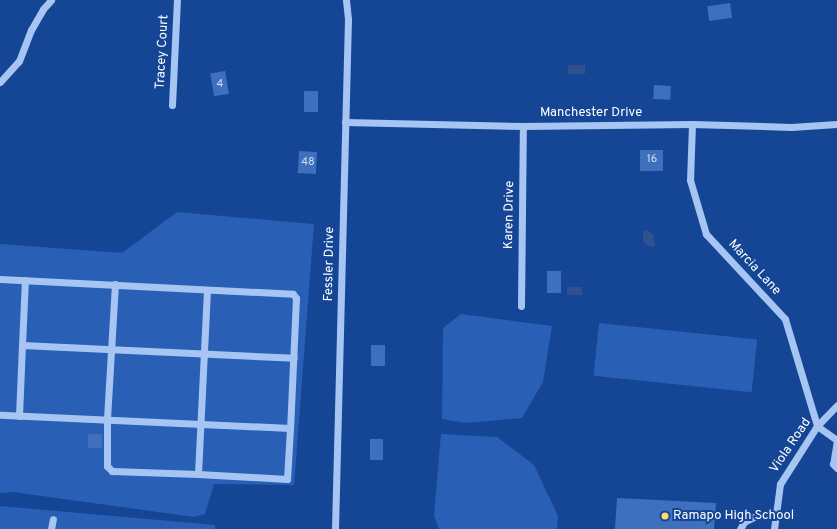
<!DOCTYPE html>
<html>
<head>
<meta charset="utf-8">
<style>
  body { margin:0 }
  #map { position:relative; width:837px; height:529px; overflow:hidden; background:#154696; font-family:Overpass,sans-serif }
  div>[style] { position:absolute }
  .green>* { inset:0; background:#295fb5; transform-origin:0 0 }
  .water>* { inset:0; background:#2f528e; transform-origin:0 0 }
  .building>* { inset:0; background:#3e70be; transform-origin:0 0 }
  .minor>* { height:7px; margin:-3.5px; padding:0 3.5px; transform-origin:3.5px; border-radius:3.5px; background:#a7c5f2 }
  .dots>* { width:11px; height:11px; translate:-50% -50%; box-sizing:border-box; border:2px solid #154696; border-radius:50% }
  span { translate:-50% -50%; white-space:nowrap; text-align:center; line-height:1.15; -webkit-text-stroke:4px #154696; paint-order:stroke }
  .number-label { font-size:11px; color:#cfdbef }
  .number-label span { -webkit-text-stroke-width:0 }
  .street-label { font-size:13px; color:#fff }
  .poi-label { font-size:13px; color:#fff }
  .left { translate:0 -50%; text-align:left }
</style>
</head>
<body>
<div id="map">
  <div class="green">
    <div style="clip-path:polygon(177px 212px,314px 224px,294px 485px,214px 484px,205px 514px,194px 517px,13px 492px,0 493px,0 244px,122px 253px)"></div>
    <div style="clip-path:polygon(461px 314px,552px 326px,543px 382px,522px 418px,466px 423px,442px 419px,443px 328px)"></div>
    <div style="left:599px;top:323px;width:159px;height:53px;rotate:6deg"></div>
    <div style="clip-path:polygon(441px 434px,497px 437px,534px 465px,558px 516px,557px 529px,439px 529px,434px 516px)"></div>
    <div style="clip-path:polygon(0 506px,215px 525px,215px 529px,0 529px)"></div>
  </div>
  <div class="water">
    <div style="left:568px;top:65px;width:17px;height:9px"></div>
    <div style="clip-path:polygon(645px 230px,649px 231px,654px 236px,655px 246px,653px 247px,648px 246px,643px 241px,643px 234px)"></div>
    <div style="left:567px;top:287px;width:15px;height:8px"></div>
  </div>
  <div class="building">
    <div style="left:730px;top:3px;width:15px;height:23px;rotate:82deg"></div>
    <div style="left:225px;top:71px;width:23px;height:15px;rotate:80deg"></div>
    <div style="left:654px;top:85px;width:17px;height:14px;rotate:3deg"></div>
    <div style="left:304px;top:91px;width:14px;height:21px"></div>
    <div style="left:640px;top:150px;width:23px;height:21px"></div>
    <div style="left:299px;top:151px;width:18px;height:22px;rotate:3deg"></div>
    <div style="left:547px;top:271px;width:14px;height:22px"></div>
    <div style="left:371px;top:345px;width:14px;height:21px"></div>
    <div style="left:88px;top:434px;width:14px;height:14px"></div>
    <div style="left:370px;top:439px;width:13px;height:21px"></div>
    <div style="clip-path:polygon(617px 498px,716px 503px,714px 529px,615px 529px)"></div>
  </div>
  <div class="minor">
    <div style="left:0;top:82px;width:28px;rotate:-48deg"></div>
    <div style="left:19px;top:61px;width:33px;rotate:-69deg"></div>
    <div style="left:31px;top:30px;width:24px;rotate:-60deg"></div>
    <div style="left:43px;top:9px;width:12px;rotate:-48deg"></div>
    <div style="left:172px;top:105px;width:105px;rotate:-87.3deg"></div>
    <div style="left:345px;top:122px;width:178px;rotate:1.3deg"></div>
    <div style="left:523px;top:126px;width:169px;rotate:-0.7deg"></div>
    <div style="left:692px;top:124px;width:99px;rotate:1.7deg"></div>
    <div style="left:791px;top:127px;width:46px;rotate:-3.7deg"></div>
    <div style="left:692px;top:124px;width:56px;rotate:92deg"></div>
    <div style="left:690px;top:180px;width:56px;rotate:73.5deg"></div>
    <div style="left:706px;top:234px;width:116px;rotate:47.1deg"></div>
    <div style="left:785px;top:319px;width:112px;rotate:73.3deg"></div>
    <div style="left:0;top:279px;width:293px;rotate:2.9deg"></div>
    <div style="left:293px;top:294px;width:5px;rotate:53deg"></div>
    <div style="left:296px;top:298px;width:130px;rotate:92.6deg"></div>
    <div style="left:290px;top:428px;width:290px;rotate:-177.4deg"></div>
    <div style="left:115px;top:284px;width:136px;rotate:93.4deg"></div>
    <div style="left:107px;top:420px;width:46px;rotate:90deg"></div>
    <div style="left:107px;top:466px;width:7px;rotate:45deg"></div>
    <div style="left:112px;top:471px;width:86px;rotate:2deg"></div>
    <div style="left:207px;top:290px;width:184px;rotate:92.8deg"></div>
    <div style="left:198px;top:474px;width:89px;rotate:3.2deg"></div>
    <div style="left:287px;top:479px;width:51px;rotate:-86.6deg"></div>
    <div style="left:521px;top:306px;width:180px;rotate:-89.4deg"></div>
    <div style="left:22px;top:345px;width:65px;rotate:-87.4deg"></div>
    <div style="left:19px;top:416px;width:71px;rotate:-87.6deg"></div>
    <div style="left:22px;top:345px;width:272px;rotate:2.7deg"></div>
    <div style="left:817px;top:426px;width:24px;rotate:35deg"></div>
    <div style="left:837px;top:440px;width:24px;rotate:99deg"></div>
    <div style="left:833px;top:464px;width:6px;rotate:45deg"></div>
    <div style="left:51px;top:529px;width:10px;rotate:-79deg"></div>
    <div style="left:335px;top:529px;width:510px;rotate:-88.54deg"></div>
    <div style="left:348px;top:19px;width:19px;rotate:-96deg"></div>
    <div style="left:740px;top:529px;width:8px;rotate:-60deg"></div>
    <div style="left:744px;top:522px;width:13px;rotate:-27deg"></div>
    <div style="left:756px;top:516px;width:19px;rotate:-3deg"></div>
    <div style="left:774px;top:529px;width:45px;rotate:-82.4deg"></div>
    <div style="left:780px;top:484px;width:69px;rotate:-57.5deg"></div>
    <div style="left:817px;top:426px;width:29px;rotate:-46deg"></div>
  </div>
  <div class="dots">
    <div style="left:665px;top:516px;background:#ffdc68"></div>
  </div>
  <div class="number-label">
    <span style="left:220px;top:84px">4</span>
    <span style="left:652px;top:159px">16</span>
    <span style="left:308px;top:162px">48</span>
  </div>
  <div class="street-label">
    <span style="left:163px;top:52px;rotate:-87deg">Tracey Court</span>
    <span style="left:591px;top:113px">Manchester Drive</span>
    <span style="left:510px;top:215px;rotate:-89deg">Karen Drive</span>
    <span style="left:330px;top:264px;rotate:-89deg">Fessler Drive</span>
    <span style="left:754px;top:268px;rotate:47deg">Marcia Lane</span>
    <span style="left:791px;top:446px;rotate:-56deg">Viola Road</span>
  </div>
  <div class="poi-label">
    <span class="left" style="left:673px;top:516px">Ramapo High School</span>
  </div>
</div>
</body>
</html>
